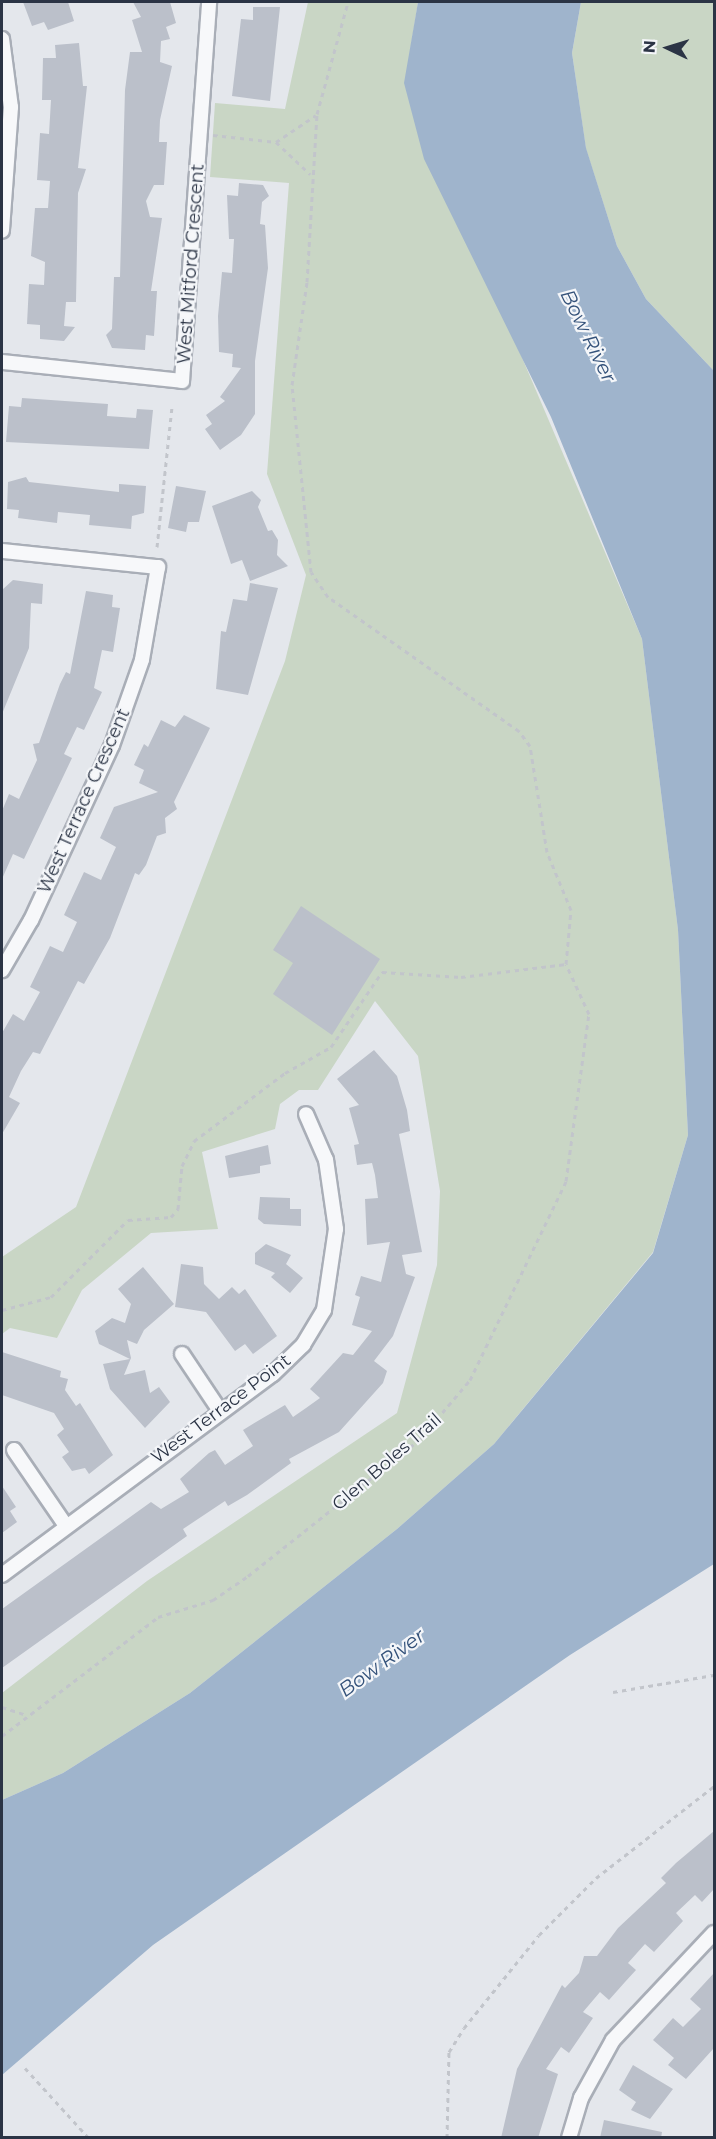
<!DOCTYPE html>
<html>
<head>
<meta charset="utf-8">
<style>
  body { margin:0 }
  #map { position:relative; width:716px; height:2139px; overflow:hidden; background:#e4e7ec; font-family:Montserrat,sans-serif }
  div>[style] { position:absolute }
  .green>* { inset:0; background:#c9d6c5 }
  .water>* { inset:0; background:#9fb4cc }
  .building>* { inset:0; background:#bbc0ca }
  .path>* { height:3px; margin-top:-1.5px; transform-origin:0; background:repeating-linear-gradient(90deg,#c2c5cb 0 4.5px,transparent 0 9px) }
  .roads { filter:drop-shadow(2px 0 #a9aeb7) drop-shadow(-2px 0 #a9aeb7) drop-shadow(0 2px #a9aeb7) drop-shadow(0 -2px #a9aeb7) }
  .street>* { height:14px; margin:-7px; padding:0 7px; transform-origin:7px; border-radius:7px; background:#f7f8fa }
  span { translate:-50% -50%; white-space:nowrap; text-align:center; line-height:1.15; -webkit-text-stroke:4.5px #f4f6f9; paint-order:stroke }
  .street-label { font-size:18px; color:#2b3445 }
  .water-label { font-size:20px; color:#34527a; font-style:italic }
  .frame { position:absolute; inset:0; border:3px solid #2b3445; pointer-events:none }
  .north { position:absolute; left:638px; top:18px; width:60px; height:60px; -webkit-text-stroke:4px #f4f6f9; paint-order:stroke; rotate:274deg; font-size:16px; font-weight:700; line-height:24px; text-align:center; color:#2b3445 }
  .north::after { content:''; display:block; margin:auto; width:21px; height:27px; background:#2b3445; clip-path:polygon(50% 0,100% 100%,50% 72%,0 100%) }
</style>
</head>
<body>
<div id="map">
  <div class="green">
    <div style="clip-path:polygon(308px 2px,418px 2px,405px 83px,642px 639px,678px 930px,688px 1135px,653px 1252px,494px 1444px,397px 1529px,190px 1693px,63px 1773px,2px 1800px,2px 1693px,147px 1581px,397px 1413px,437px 1265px,440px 1191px,418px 1056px,375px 1001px,318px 1090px,299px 1090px,280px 1104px,275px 1129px,202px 1152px,218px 1229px,151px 1233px,82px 1290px,57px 1338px,10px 1328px,2px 1334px,2px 1257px,76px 1207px,285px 661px,306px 575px,267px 474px,289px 183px,210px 177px,215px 103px,285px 109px)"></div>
    <div style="clip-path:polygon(581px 2px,714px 2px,714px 371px,646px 299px,617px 246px,586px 149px,572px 53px)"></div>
  </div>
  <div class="water">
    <div style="clip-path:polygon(418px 2px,581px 2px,572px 53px,586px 148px,617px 246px,646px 299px,714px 371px,714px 1564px,570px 1655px,153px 1945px,2px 2075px,2px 1800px,63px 1773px,190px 1693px,397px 1529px,494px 1444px,653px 1253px,688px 1135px,678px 930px,642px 639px,551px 417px,424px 159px,404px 83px)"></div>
  </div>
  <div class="building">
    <div style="clip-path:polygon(23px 2px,68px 2px,74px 21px,48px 30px,44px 22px,32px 26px)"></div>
    <div style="clip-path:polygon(133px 2px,170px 2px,176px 23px,166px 27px,170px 39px,161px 41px,160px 62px,172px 66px,160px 120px,159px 142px,167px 142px,164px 185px,154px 185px,146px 201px,150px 217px,162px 218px,151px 291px,157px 291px,154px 336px,146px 335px,145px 350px,112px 348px,106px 335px,112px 329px,114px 277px,120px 277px,125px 90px,130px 52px,142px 52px,132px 20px,141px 17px)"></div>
    <div style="clip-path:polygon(253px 7px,280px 7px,270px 101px,232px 96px,241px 19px,253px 20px)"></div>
    <div style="clip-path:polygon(79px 43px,83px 86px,87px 86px,78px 168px,86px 169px,78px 193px,76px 302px,66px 302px,64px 326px,75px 327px,64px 341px,40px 339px,40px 325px,27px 324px,29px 284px,44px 285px,45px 262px,31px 256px,35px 208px,48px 208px,50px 181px,37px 180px,40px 133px,49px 134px,51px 100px,42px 100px,43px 58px,56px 58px,55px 45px)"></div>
    <div style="clip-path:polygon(239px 183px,263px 185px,269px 196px,262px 202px,260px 224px,265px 225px,268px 268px,255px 361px,255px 414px,241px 435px,220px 450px,205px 429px,212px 424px,206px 415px,225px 401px,220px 397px,241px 368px,232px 367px,233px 354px,219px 352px,218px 316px,222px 272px,232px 273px,234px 239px,229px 239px,227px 195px,238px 196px)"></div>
    <div style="clip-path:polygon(22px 398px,108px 404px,107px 416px,136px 418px,137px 409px,153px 410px,149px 449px,6px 442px,9px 406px,21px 407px)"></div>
    <div style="clip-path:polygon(26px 477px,29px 482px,119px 492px,119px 484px,146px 486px,144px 513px,132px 516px,131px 529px,89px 525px,90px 515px,58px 512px,57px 523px,18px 518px,19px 510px,7px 509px,8px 482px)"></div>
    <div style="clip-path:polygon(176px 486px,206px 491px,199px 522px,188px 522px,186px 532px,168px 528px)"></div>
    <div style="clip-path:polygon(252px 491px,261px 500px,258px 507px,268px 531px,272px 530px,278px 540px,277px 555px,288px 566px,250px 581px,242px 560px,231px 564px,212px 506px)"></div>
    <div style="clip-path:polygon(13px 580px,43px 584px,42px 604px,31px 603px,29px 648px,2px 714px,2px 590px)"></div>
    <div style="clip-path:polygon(250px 583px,278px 588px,248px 695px,216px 689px,221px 631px,226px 632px,233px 599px,247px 601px)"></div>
    <div style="clip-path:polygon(86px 591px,113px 595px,112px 607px,120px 608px,113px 652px,102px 650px,94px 688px,102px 692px,84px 730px,77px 727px,64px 754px,72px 758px,24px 859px,13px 854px,2px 879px,2px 811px,9px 794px,19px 799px,37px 760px,33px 744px,39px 743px,60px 684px,66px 672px,70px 674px)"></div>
    <div style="clip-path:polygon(184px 715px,210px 728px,174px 802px,177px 809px,165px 818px,166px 833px,157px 836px,146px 865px,139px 875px,135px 873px,110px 938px,84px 984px,78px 981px,40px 1054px,33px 1052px,21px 1071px,9px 1097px,20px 1103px,2px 1134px,2px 1033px,13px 1014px,24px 1021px,40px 992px,30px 987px,50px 946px,63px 952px,77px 922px,64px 915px,84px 872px,101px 880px,116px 847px,100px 838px,114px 807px,158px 792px,139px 783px,144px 770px,134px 765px,144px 744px,148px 747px,161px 720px,175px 727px)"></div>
    <div style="clip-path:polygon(301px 906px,380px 959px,332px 1035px,273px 994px,293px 963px,273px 950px)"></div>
    <div style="clip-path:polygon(374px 1050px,397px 1076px,407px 1110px,410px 1131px,399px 1134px,422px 1252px,402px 1255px,406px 1274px,415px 1277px,393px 1336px,374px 1361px,387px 1371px,383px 1383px,339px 1432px,289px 1459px,291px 1463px,247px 1495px,228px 1506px,225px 1501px,183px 1529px,187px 1536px,2px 1668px,2px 1609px,151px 1502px,161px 1509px,189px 1492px,180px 1479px,209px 1453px,215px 1450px,225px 1465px,253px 1446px,243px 1430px,256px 1422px,285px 1405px,293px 1417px,306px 1408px,320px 1398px,310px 1389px,343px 1353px,353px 1355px,372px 1331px,352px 1325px,360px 1297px,355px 1295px,361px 1276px,381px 1282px,390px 1242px,367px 1245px,365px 1199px,378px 1198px,375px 1175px,372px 1163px,357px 1165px,354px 1145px,359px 1144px,349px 1108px,359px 1105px,337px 1079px)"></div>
    <div style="clip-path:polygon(268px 1145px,271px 1164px,260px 1166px,260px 1173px,229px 1178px,225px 1156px)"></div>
    <div style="clip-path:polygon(260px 1197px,290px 1198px,290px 1209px,301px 1209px,301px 1226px,264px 1224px,258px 1219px)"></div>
    <div style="clip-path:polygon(266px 1244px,291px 1255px,286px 1264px,303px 1278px,290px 1293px,271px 1277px,275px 1273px,255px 1264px,255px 1253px)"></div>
    <div style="clip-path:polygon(181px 1264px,203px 1267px,204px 1284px,219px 1299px,232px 1287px,239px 1294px,245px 1289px,277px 1336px,253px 1354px,245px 1344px,235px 1351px,206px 1312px,175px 1307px)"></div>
    <div style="clip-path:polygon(143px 1267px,174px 1304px,144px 1330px,137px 1344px,127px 1340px,131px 1358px,124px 1375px,145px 1370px,150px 1393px,159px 1387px,170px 1402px,145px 1428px,110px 1389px,103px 1364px,130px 1359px,99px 1344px,95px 1331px,112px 1318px,125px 1323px,131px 1304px,118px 1289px)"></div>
    <div style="clip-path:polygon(2px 1352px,61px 1371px,60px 1377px,68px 1379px,65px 1390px,76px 1406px,80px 1403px,113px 1455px,89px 1474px,85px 1468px,72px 1471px,62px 1457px,69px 1452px,57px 1435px,64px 1429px,54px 1413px,2px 1395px)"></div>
    <div style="clip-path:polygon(2px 1486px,16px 1507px,10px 1511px,17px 1522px,2px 1533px)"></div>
    <div style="clip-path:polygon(714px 1831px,714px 1889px,702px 1902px,695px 1895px,676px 1913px,683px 1921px,654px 1952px,645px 1944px,628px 1963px,636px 1970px,625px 1982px,609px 2000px,600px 1992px,583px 2012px,593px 2018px,569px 2053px,561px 2047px,546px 2069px,558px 2074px,538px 2138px,501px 2138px,517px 2069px,562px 1985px,565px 1988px,579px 1973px,584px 1956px,597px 1956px,618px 1928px,666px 1883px,661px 1878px,676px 1863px)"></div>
    <div style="clip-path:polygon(714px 1973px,714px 2048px,686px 2079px,668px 2065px,674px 2058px,653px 2040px,673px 2018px,683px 2027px,701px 2009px,690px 1999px)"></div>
    <div style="clip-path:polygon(633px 2065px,673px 2089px,650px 2119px,631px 2110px,636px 2102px,619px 2090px)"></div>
    <div style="clip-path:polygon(604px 2120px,662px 2132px,661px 2138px,600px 2138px)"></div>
  </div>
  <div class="path">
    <div style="left:213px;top:135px;width:63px;rotate:6.3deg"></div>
    <div style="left:276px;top:142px;width:47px;rotate:43.3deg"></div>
    <div style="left:276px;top:142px;width:48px;rotate:-34deg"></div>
    <div style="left:157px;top:547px;width:142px;rotate:-83.9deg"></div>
    <div style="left:2px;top:1310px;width:51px;rotate:-14.9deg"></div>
    <div style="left:51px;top:1297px;width:109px;rotate:-45deg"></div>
    <div style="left:128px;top:1220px;width:43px;rotate:-4deg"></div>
    <div style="left:171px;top:1217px;width:11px;rotate:-49deg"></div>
    <div style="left:178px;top:1209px;width:43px;rotate:-84.7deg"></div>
    <div style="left:182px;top:1166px;width:28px;rotate:-64deg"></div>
    <div style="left:194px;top:1141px;width:114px;rotate:-36.8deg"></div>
    <div style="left:285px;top:1073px;width:53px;rotate:-29.5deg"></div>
    <div style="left:331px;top:1047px;width:91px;rotate:-55.8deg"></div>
    <div style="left:382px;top:972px;width:79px;rotate:3.6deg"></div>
    <div style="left:461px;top:977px;width:106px;rotate:-7.1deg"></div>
    <div style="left:613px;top:1692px;width:102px;rotate:-9.6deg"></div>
    <div style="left:2px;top:1707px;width:23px;rotate:18deg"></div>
    <div style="left:2px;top:1736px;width:196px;rotate:-37.3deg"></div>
    <div style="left:158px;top:1617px;width:58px;rotate:-17.2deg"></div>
    <div style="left:213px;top:1600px;width:42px;rotate:-34.4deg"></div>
    <div style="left:248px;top:1576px;width:218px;rotate:-38.5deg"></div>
    <div style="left:419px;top:1440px;width:79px;rotate:-49.6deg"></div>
    <div style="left:470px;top:1380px;width:221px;rotate:-64.2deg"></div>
    <div style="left:566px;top:1181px;width:169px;rotate:-82.2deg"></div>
    <div style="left:589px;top:1014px;width:55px;rotate:-114.7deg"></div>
    <div style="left:566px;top:964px;width:54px;rotate:-84.7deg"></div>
    <div style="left:571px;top:910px;width:63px;rotate:-112.5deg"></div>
    <div style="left:547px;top:852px;width:107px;rotate:-99.1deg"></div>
    <div style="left:530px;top:746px;width:19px;rotate:-126deg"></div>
    <div style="left:519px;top:731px;width:233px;rotate:-144.9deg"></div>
    <div style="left:328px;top:597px;width:30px;rotate:-124deg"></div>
    <div style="left:311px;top:572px;width:188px;rotate:-95.8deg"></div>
    <div style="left:292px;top:385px;width:104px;rotate:-81.7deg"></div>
    <div style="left:307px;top:282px;width:168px;rotate:-86.6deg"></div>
    <div style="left:317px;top:114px;width:116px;rotate:-74.5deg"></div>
    <div style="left:25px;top:2068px;width:95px;rotate:47.6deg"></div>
    <div style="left:327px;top:2138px;width:7px"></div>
    <div style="left:447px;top:2138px;width:86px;rotate:-88.7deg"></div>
    <div style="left:449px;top:2052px;width:28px;rotate:-58deg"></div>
    <div style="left:464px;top:2028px;width:119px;rotate:-51.1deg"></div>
    <div style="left:539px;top:1935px;width:81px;rotate:-45deg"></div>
    <div style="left:596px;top:1878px;width:150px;rotate:-37.9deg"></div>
  </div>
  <div class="roads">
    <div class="street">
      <div style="left:2px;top:39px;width:69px;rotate:82.5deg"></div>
      <div style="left:11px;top:107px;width:124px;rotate:94.2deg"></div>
      <div style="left:2px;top:362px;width:181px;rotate:6deg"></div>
      <div style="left:182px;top:381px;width:380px;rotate:-85.9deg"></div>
      <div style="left:2px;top:551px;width:157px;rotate:5.9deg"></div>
      <div style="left:158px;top:567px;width:94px;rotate:99.8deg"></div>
      <div style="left:142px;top:660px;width:90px;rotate:109.4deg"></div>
      <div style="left:112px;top:745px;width:193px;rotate:114.8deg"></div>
      <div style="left:31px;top:920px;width:58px;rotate:120.1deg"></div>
      <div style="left:182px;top:1354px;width:69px;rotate:56.3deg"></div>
      <div style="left:14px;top:1450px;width:92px;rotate:55.6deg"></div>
      <div style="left:2px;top:1575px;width:337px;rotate:-36.6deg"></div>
      <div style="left:273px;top:1374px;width:42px;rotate:-44deg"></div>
      <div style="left:303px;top:1345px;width:41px;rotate:-59deg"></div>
      <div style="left:324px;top:1310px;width:82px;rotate:-81.6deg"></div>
      <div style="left:336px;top:1229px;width:70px;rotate:-98.2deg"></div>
      <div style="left:326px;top:1160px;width:50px;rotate:-113.5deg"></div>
      <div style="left:569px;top:2138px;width:42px;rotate:-73.3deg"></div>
      <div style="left:581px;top:2098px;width:66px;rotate:-61.1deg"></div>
      <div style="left:613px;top:2040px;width:147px;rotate:-46.7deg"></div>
    </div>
  </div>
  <div class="street-label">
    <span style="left:191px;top:264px;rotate:-86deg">West Mitford Crescent</span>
    <span style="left:84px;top:801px;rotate:-66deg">West Terrace Crescent</span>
    <span style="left:221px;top:1409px;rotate:-37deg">West Terrace Point</span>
    <span style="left:387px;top:1462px;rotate:-41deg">Glen Boles Trail</span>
  </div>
  <div class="water-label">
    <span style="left:588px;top:336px;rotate:64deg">Bow River</span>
    <span style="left:382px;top:1663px;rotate:-36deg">Bow River</span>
  </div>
  <div class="frame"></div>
  <div class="north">N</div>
</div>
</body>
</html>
